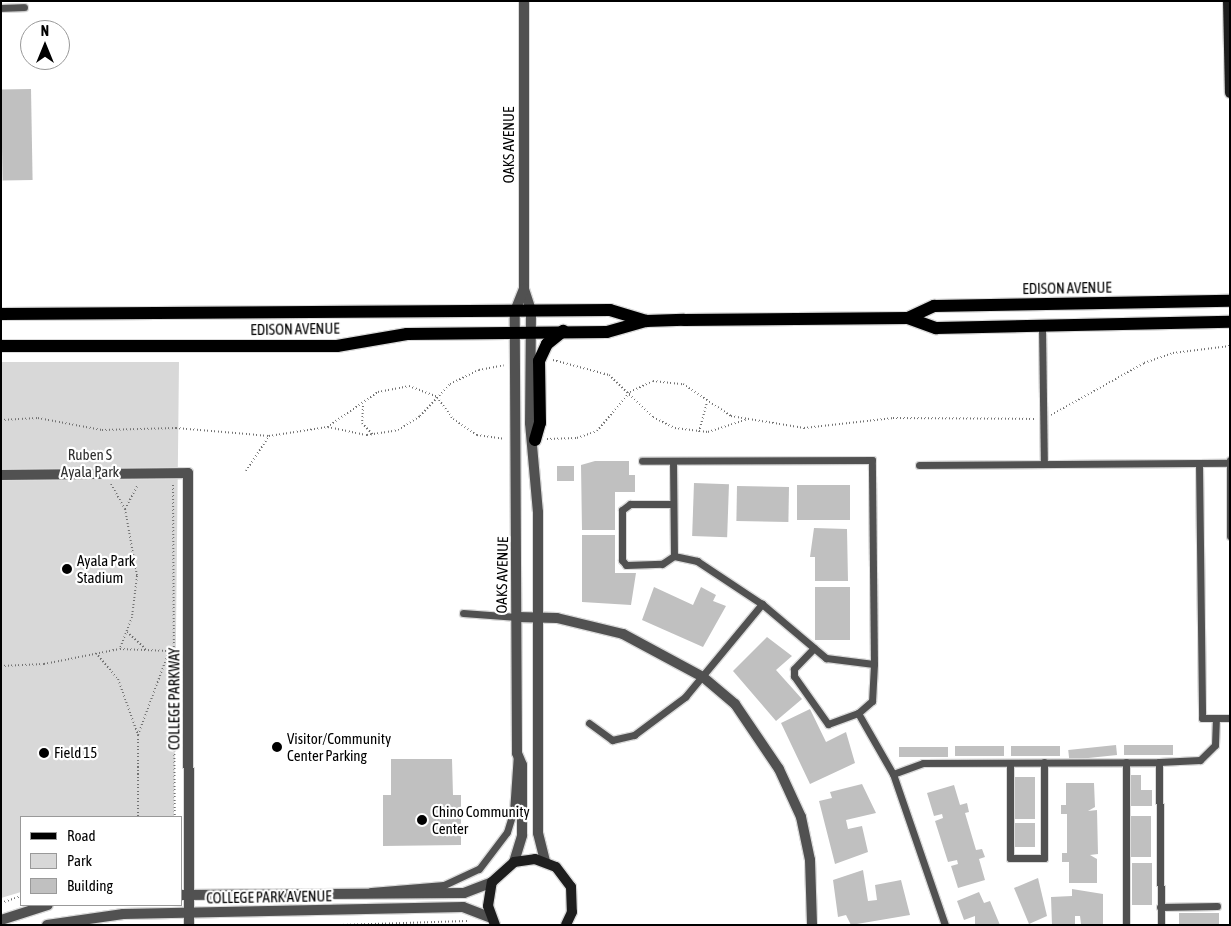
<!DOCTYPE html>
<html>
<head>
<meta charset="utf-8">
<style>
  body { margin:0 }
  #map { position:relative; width:1231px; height:926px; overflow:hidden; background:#fff; font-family:"Asap Condensed",sans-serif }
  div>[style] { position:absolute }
  .green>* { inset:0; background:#d8d8d8 }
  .building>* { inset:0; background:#c0c0c0; transform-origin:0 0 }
  .path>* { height:2px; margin-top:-1px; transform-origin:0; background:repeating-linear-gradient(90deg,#737373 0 1px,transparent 0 3.5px) }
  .roads { filter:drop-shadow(1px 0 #dbdbdb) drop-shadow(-1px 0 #dbdbdb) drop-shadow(0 1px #dbdbdb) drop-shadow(0 -1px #dbdbdb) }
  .lane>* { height:7px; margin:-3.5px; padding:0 3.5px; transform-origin:3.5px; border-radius:3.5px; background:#515151 }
  .street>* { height:10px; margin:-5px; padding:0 5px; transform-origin:5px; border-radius:5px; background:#515151 }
  .secondary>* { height:10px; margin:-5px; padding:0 5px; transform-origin:5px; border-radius:5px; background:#1e1e1e }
  .primary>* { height:12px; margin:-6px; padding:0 6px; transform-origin:6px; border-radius:6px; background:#000 }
  .dots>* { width:14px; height:14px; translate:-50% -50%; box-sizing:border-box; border:2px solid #fff; border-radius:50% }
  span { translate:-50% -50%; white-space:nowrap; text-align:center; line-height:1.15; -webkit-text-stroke:4.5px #fff; paint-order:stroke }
  .street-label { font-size:15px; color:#000 }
  .park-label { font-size:15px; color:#2f2f2f }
  .poi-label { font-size:15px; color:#000 }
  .left { translate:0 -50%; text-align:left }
  .frame { position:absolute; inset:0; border:2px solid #000; pointer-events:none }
  .legend { position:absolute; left:20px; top:816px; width:162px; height:90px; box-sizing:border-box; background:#fff; border:1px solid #999; margin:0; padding:6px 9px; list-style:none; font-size:15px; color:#000 }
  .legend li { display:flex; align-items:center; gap:10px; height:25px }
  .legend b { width:25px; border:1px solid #999 }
  .north { position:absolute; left:20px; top:20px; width:50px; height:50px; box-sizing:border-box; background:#fff; border:1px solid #999; border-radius:50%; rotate:0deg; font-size:14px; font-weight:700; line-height:20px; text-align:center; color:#000 }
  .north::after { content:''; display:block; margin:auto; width:18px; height:22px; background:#000; clip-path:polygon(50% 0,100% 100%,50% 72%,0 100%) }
</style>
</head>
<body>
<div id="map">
  <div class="green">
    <div style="clip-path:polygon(1px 362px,179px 362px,174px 817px,21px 817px,21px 892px,1px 898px)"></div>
  </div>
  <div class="building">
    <div style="left:31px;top:89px;width:91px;height:30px;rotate:89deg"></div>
    <div style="clip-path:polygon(595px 461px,629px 461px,629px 475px,635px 475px,635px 492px,615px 492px,615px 530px,582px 530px,581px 465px)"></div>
    <div style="left:557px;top:466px;width:17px;height:15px"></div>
    <div style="left:694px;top:483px;width:35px;height:53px;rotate:2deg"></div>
    <div style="left:797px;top:485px;width:53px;height:35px"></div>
    <div style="left:737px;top:486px;width:52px;height:35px;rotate:1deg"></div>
    <div style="clip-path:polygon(814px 528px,847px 529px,848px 581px,815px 581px,815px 557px,810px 557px)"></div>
    <div style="clip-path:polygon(582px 535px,615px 535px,615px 573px,636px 573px,631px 605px,582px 602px)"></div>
    <div style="clip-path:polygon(654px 587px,693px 605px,701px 587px,716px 595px,713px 601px,726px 606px,703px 647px,642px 620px)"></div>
    <div style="left:815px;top:587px;width:35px;height:53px"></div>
    <div style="clip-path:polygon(767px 637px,792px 656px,776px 670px,802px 699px,776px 721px,733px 671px)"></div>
    <div style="clip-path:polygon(810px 709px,826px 742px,846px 732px,855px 763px,810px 784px,781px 723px)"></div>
    <div style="left:1116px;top:745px;width:10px;height:48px;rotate:84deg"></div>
    <div style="left:1124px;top:745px;width:49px;height:10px"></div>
    <div style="left:1004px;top:746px;width:10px;height:49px;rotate:90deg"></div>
    <div style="left:1011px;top:746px;width:49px;height:10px"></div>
    <div style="left:899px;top:747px;width:49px;height:10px"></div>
    <div style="clip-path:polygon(391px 759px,452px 759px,453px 795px,461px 795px,461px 845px,383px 846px,383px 795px,391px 795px)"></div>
    <div style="clip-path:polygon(1131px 775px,1141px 775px,1141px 790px,1152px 790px,1152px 806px,1131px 806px)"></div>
    <div style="left:1035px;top:777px;width:42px;height:21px;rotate:90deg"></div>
    <div style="clip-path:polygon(1066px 783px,1094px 783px,1095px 807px,1088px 811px,1097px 810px,1098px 854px,1090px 855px,1097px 859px,1097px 883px,1069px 883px,1069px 862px,1062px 862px,1062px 853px,1067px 853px,1067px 814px,1061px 814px,1061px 805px,1066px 805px)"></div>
    <div style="clip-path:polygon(862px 784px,876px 813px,846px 820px,848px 829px,862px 826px,868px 852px,835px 864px,819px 801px,832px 798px,830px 792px)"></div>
    <div style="clip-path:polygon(954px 785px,960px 805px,967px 803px,969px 812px,965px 813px,976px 850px,982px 849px,985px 857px,979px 859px,985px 880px,958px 888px,951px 866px,958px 864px,957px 860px,948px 862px,935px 821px,943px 818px,942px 814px,934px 816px,927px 793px)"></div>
    <div style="left:1131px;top:816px;width:20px;height:41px"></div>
    <div style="left:1035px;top:823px;width:24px;height:20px;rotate:90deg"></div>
    <div style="left:1132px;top:863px;width:20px;height:42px"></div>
    <div style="clip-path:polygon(863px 870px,868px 901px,877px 900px,875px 885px,901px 880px,910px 915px,851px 925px,846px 915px,838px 917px,833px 880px)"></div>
    <div style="clip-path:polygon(1038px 878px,1047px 916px,1029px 924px,1014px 888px)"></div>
    <div style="clip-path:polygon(1072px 889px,1103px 894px,1103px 924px,1081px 924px,1080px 916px,1075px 916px,1075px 925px,1052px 925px,1051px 897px,1072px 896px)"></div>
    <div style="clip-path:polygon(979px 892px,984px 903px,990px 901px,1000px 925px,975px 925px,975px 916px,964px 920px,957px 901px)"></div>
    <div style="left:1179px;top:913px;width:40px;height:12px"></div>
  </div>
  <div class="path">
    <div style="left:553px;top:360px;width:58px;rotate:15deg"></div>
    <div style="left:609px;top:375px;width:61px;rotate:43.7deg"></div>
    <div style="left:653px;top:417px;width:25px;rotate:27deg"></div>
    <div style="left:675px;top:428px;width:33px;rotate:7deg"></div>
    <div style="left:708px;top:432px;width:40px;rotate:-18deg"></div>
    <div style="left:363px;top:406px;width:17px;rotate:93deg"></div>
    <div style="left:362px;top:423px;width:16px;rotate:47deg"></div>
    <div style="left:1051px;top:415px;width:107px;rotate:-29.2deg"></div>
    <div style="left:1144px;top:363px;width:31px;rotate:-19deg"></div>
    <div style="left:1173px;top:353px;width:57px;rotate:-7deg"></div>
    <div style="left:1px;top:420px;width:37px;rotate:-3deg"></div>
    <div style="left:38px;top:418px;width:65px;rotate:10.6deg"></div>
    <div style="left:102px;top:430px;width:74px;rotate:-1.5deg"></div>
    <div style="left:176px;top:428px;width:93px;rotate:4.9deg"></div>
    <div style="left:269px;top:436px;width:59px;rotate:-8.8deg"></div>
    <div style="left:327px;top:427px;width:62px;rotate:-34.5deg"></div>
    <div style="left:378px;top:392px;width:32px;rotate:-11deg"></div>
    <div style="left:409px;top:386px;width:30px;rotate:21deg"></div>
    <div style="left:437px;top:397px;width:27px;rotate:54deg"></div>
    <div style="left:453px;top:419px;width:29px;rotate:34deg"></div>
    <div style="left:477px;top:435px;width:27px;rotate:8deg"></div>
    <div style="left:328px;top:427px;width:40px;rotate:12deg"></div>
    <div style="left:367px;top:435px;width:31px;rotate:-9deg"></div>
    <div style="left:398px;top:430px;width:26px;rotate:-32deg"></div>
    <div style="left:420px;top:416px;width:44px;rotate:-46.8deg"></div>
    <div style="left:450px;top:384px;width:32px;rotate:-26deg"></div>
    <div style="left:479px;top:370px;width:25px;rotate:-11deg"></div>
    <div style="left:699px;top:432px;width:31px;rotate:-75deg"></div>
    <div style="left:547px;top:439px;width:30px;rotate:-2deg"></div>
    <div style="left:577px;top:438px;width:21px;rotate:-19deg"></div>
    <div style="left:597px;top:431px;width:51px;rotate:-49.8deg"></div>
    <div style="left:630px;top:392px;width:25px;rotate:-26deg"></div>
    <div style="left:653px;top:381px;width:30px;rotate:6deg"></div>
    <div style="left:683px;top:384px;width:58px;rotate:33.7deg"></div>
    <div style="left:731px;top:416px;width:74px;rotate:9.3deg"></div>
    <div style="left:804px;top:428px;width:90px;rotate:-6.4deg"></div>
    <div style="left:893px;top:418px;width:142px;rotate:0.4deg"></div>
    <div style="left:246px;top:471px;width:42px;rotate:-56.7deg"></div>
    <div style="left:111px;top:484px;width:29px;rotate:61deg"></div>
    <div style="left:125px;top:509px;width:68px;rotate:79.8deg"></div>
    <div style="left:137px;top:576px;width:41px;rotate:97deg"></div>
    <div style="left:132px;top:617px;width:34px;rotate:111deg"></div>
    <div style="left:173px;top:485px;width:332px;rotate:89.7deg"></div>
    <div style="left:125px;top:509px;width:27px;rotate:-62deg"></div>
    <div style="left:127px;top:632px;width:25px;rotate:42deg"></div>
    <div style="left:96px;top:653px;width:34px;rotate:50deg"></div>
    <div style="left:118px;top:679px;width:59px;rotate:70.3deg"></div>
    <div style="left:138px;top:735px;width:90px;rotate:-69.7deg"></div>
    <div style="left:1px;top:666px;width:43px;rotate:-2.7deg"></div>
    <div style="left:44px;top:664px;width:77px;rotate:-11.2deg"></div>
    <div style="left:120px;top:649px;width:50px;rotate:2.3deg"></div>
    <div style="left:138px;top:735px;width:82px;rotate:90deg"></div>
    <div style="left:1px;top:903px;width:21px;rotate:-19deg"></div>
    <div style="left:340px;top:925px;width:127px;rotate:-1.8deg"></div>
  </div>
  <div class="roads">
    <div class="lane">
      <div style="left:1px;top:8px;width:23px;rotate:-2deg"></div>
      <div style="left:1042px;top:327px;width:136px;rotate:89.2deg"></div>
      <div style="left:1230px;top:460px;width:76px;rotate:90deg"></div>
      <div style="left:673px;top:461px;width:95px;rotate:89.4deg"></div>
      <div style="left:674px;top:556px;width:24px;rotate:12deg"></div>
      <div style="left:697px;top:561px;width:78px;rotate:33.5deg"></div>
      <div style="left:1199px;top:463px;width:255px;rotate:89.3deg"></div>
      <div style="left:1202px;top:718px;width:28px"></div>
      <div style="left:919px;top:465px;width:310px;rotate:-0.4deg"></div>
      <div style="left:673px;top:504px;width:43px;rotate:180deg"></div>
      <div style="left:630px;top:504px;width:10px;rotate:143deg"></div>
      <div style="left:622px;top:510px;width:50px;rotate:90deg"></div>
      <div style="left:622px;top:560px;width:6px;rotate:51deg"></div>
      <div style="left:626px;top:565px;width:36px;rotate:-2deg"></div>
      <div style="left:662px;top:564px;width:14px;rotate:-34deg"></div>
      <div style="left:463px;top:613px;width:54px;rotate:4.2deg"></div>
      <div style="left:814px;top:648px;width:29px;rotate:134deg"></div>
      <div style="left:794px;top:669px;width:7px;rotate:90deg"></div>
      <div style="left:794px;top:676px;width:59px;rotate:54.7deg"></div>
      <div style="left:828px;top:724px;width:32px;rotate:-20deg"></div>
      <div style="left:874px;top:664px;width:37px;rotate:93deg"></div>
      <div style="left:872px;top:701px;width:18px;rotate:139deg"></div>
      <div style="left:858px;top:713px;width:70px;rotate:60.2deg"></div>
      <div style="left:589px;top:723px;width:29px;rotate:36deg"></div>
      <div style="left:612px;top:740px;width:23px;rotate:-13deg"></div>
      <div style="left:634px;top:735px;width:64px;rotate:-36.7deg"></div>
      <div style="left:685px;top:697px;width:121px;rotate:-50.4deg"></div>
      <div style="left:762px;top:604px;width:84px;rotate:40.2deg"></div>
      <div style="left:826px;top:658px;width:48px;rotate:7.1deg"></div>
      <div style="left:874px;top:664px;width:204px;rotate:-90.6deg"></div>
      <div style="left:872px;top:460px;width:230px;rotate:179.8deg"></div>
      <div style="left:1126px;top:762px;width:163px;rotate:90deg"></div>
      <div style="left:1159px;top:762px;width:41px;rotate:-2.8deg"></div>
      <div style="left:1200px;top:760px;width:21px;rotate:-45deg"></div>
      <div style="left:1215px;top:745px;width:27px;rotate:-88deg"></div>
      <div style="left:1010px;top:763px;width:95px;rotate:90deg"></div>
      <div style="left:1010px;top:858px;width:34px"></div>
      <div style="left:1044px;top:858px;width:96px;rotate:-90deg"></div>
      <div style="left:371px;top:891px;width:73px;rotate:-4.7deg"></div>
      <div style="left:444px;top:885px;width:38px;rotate:-25deg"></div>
      <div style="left:479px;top:869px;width:46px;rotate:-52.9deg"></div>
      <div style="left:507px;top:832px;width:21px;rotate:-73deg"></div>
      <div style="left:513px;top:812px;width:59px;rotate:-86.1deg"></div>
      <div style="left:1160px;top:907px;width:57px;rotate:-1deg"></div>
      <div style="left:945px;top:925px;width:160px;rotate:-109deg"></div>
      <div style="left:893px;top:774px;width:32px;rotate:-20deg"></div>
      <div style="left:923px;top:763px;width:236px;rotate:-0.2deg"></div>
      <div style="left:1159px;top:762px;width:163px;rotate:89.3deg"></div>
    </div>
    <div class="street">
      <div style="left:524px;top:1px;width:288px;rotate:90deg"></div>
      <div style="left:524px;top:289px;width:23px;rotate:72deg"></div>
      <div style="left:531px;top:311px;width:112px;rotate:90.5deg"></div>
      <div style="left:530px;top:423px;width:89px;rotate:84.9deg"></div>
      <div style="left:538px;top:512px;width:321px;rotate:90deg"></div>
      <div style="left:538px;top:833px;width:29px;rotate:76deg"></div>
      <div style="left:1px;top:475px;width:187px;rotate:-0.6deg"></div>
      <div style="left:188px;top:473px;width:452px;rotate:89.9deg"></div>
      <div style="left:517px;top:617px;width:40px;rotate:1.4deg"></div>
      <div style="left:557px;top:618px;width:68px;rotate:13.6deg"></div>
      <div style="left:623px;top:634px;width:91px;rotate:28.3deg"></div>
      <div style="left:703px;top:677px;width:42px;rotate:40.2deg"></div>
      <div style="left:735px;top:704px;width:78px;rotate:55.9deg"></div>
      <div style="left:779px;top:769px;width:53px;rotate:65.4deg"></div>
      <div style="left:801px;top:817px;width:44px;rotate:78.2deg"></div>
      <div style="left:810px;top:860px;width:65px;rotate:88.2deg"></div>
      <div style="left:514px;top:862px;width:28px;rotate:-73deg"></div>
      <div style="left:522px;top:835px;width:70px;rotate:-90deg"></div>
      <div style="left:522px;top:765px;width:13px;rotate:-113deg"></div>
      <div style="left:517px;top:753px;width:442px;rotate:-90.3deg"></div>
      <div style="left:515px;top:311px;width:24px;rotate:-68deg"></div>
      <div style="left:181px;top:895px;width:283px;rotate:-0.4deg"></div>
      <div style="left:464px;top:893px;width:30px;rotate:-21deg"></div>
      <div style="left:1px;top:920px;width:49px;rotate:-17.7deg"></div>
      <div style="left:47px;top:925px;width:77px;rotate:-8.2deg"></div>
      <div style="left:123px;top:914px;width:340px;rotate:-1.2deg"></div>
      <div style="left:463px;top:907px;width:30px;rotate:21deg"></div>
    </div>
    <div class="secondary">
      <div style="left:1228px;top:1px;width:92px;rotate:88.8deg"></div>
      <div style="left:495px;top:925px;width:20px;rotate:-110deg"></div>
      <div style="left:488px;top:906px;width:24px;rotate:-81deg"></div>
      <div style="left:492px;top:882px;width:30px;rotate:-42deg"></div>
      <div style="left:514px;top:862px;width:21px;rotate:-8deg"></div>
      <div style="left:535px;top:859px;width:22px;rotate:21deg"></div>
      <div style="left:556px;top:867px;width:25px;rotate:53deg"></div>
      <div style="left:571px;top:887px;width:25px;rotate:88deg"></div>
      <div style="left:572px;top:912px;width:14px;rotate:115deg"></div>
    </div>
    <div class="primary">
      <div style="left:1px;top:314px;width:609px;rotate:-0.38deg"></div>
      <div style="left:610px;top:310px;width:38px;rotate:17deg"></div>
      <div style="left:908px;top:318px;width:29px;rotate:-25deg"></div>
      <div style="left:934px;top:306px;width:296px;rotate:-1deg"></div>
      <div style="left:1px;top:346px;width:336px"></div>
      <div style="left:337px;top:346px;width:71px;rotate:-9.7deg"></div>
      <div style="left:407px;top:334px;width:200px;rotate:-0.6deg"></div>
      <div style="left:607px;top:332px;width:41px;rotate:-15.8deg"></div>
      <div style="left:646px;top:321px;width:38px;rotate:-2deg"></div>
      <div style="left:684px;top:320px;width:224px;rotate:-0.5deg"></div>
      <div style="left:908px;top:318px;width:30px;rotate:20deg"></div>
      <div style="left:936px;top:328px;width:294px;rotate:-1.2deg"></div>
      <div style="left:535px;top:440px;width:18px;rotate:-74deg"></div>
      <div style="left:540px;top:423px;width:62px;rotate:-90.9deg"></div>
      <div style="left:539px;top:361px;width:19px;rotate:-65deg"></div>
      <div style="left:547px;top:344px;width:21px;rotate:-39deg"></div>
    </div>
  </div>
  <div class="dots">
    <div style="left:67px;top:569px;background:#000"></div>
    <div style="left:277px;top:747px;background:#000"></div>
    <div style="left:44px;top:753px;background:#000"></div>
    <div style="left:422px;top:820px;background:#000"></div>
  </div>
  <div class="street-label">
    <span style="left:509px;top:145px;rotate:-90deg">OAKS AVENUE</span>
    <span style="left:1067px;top:288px;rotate:-1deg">EDISON AVENUE</span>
    <span style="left:295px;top:329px;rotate:-1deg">EDISON AVENUE</span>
    <span style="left:502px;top:575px;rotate:-89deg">OAKS AVENUE</span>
    <span style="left:174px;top:699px;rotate:-90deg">COLLEGE PARKWAY</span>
    <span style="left:269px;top:897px;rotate:-1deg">COLLEGE PARK AVENUE</span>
  </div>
  <div class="park-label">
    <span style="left:90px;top:463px">Ruben S<br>Ayala Park</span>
  </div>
  <div class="poi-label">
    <span class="left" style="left:77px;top:569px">Ayala Park<br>Stadium</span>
    <span class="left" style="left:287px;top:747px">Visitor/Community<br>Center Parking</span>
    <span class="left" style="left:54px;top:753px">Field 15</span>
    <span class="left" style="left:432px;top:820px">Chino Community<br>Center</span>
  </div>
  <div class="frame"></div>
  <ul class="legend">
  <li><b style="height:6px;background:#000"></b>Road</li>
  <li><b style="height:14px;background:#d8d8d8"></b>Park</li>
  <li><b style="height:14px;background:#c0c0c0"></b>Building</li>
  </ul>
  <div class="north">N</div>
</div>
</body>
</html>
